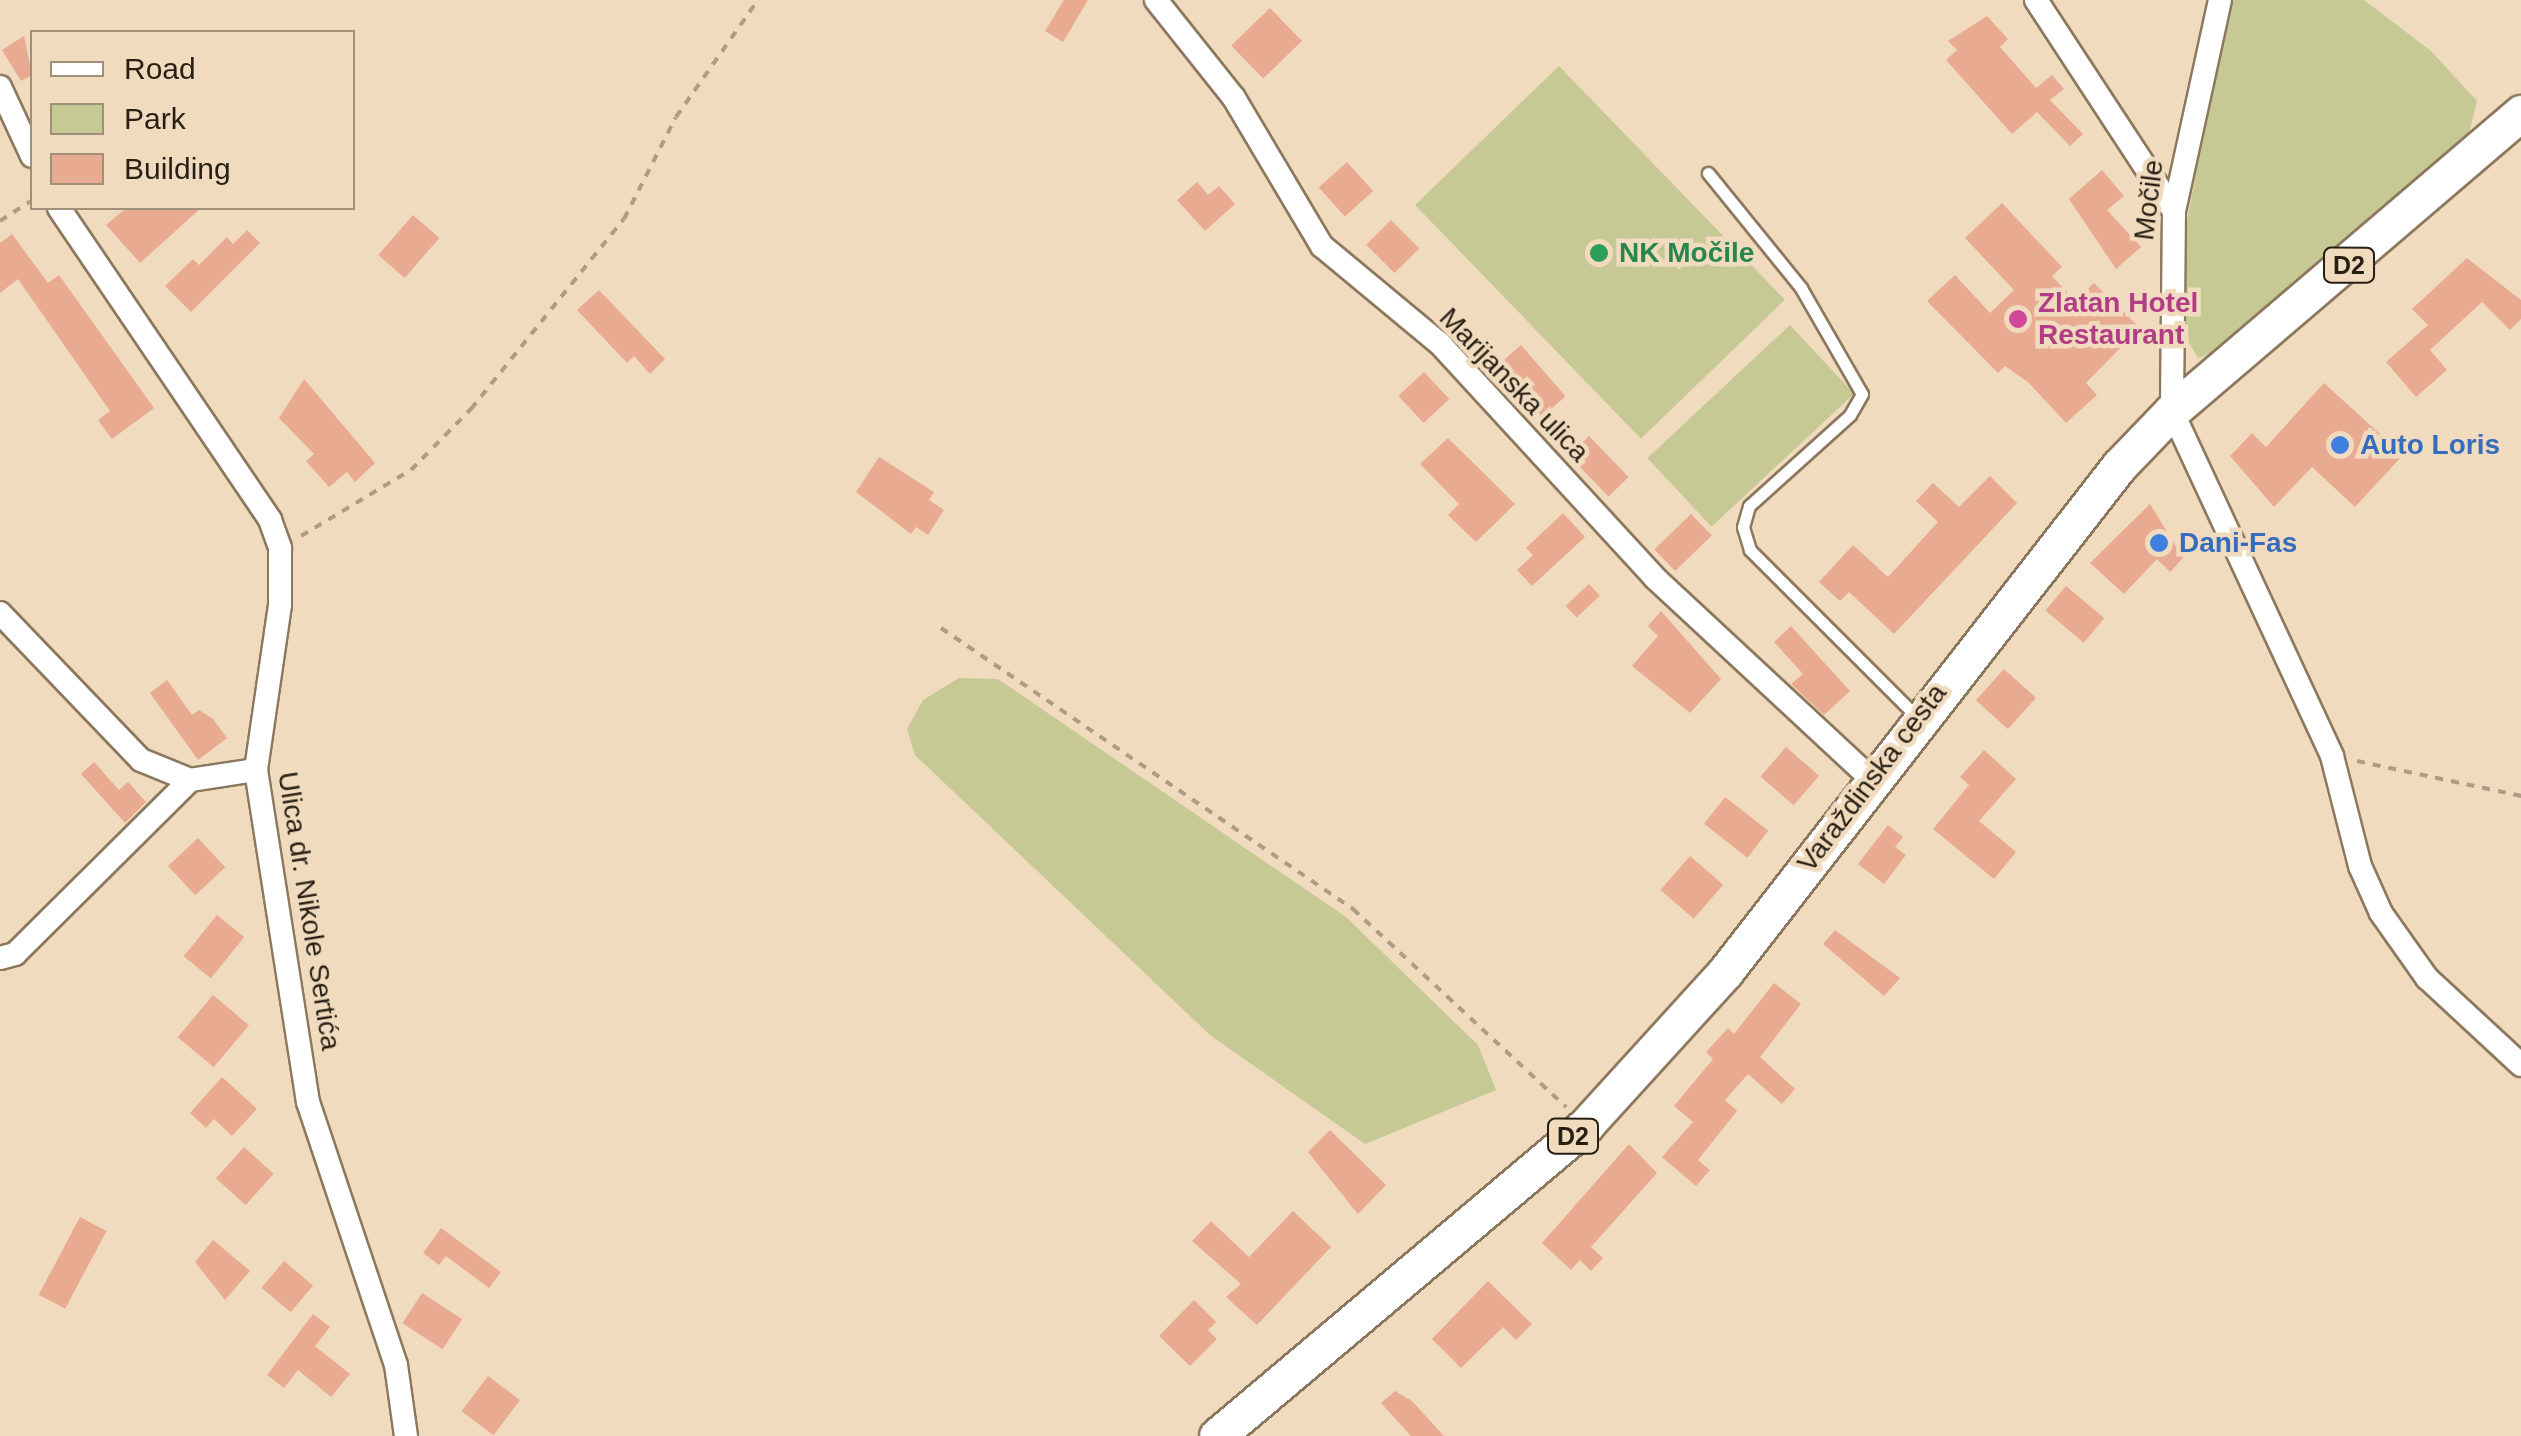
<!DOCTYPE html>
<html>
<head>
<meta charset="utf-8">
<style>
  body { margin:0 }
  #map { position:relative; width:2521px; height:1436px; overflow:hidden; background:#f1dbbe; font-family:Arial,sans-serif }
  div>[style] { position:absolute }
  .green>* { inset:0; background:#c6c994; transform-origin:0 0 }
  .building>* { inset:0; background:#e8ab92; transform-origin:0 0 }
  .path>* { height:4px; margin-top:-2px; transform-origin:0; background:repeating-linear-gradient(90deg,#ae9c85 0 8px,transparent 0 16px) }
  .roads { filter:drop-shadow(2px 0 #8c785e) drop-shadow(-2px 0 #8c785e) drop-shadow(0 2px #8c785e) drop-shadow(0 -2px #8c785e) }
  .service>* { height:11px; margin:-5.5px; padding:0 5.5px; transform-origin:5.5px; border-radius:5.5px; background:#fff }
  .minor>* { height:22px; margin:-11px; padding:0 11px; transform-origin:11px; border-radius:11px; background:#fff }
  .primary>* { height:35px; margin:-17.5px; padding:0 17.5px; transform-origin:17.5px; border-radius:17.5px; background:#fff }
  .dots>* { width:28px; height:28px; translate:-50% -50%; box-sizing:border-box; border:5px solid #f1dbbe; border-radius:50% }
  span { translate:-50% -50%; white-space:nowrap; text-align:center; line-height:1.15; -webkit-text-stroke:9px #f1dbbe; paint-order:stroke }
  .shield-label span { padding:2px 8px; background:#f1dbbe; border:2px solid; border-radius:8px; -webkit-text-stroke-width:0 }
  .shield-label { font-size:25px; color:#271f14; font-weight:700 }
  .street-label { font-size:28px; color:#271f14 }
  .leisure-label { font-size:28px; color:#27864d; font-weight:700 }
  .left { translate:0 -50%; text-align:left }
  .hotel-label { font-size:28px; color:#b23c85; font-weight:700 }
  .shop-label { font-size:28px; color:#366cbe; font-weight:700 }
  .legend { position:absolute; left:30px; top:30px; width:325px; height:180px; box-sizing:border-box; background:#f1dbbe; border:2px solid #a0907a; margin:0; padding:12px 18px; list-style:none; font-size:30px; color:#271f14 }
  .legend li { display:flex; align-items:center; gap:20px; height:50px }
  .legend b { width:50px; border:2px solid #a0907a }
</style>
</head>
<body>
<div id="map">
  <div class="green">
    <div style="clip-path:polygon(2229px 0,2364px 0,2431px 51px,2477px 101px,2466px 147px,2216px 352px,2198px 358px,2185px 336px,2186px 226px)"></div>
    <div style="left:1559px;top:66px;width:325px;height:200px;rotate:46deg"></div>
    <div style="left:1790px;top:325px;width:94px;height:195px;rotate:47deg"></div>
    <div style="clip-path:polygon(959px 678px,998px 679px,1346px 917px,1478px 1045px,1496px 1090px,1365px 1144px,1210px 1035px,915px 755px,907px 729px,923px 700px)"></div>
  </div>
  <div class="building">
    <div style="clip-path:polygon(1064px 0,1088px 0,1063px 42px,1045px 31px)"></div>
    <div style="left:1270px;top:8px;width:46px;height:54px;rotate:46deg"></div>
    <div style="clip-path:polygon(1987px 16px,2008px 39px,2000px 47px,2036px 88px,2052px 75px,2064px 89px,2050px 100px,2083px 134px,2070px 146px,2037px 112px,2012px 134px,1946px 60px,1957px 50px,1948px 41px)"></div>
    <div style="clip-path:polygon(24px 36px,32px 75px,21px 81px,2px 50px)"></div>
    <div style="left:1347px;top:162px;width:39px;height:38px;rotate:48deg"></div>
    <div style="clip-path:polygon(2102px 170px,2124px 196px,2107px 210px,2141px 247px,2116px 269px,2069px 199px)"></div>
    <div style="clip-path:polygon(1197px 182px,1208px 195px,1219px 186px,1235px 204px,1205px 231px,1177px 200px)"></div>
    <div style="clip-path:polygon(2002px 203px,2062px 267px,2052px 276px,2075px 301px,2094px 283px,2140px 328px,2086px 383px,2097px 395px,2066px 423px,2029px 383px,2005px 366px,1998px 373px,1927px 301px,1955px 275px,1990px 313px,2014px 290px,1965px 238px)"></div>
    <div style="clip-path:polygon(126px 208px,201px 208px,140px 263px,106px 225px)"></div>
    <div style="left:413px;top:215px;width:35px;height:53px;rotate:41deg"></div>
    <div style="left:1391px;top:220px;width:40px;height:35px;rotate:45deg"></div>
    <div style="clip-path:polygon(247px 230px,260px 243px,191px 312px,165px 286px,193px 259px,199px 265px,227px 237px,233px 244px)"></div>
    <div style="clip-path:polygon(12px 234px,48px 283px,59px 275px,154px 408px,112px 439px,98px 420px,110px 411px,18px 279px,0 293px,0 243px)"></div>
    <div style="clip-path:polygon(2467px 258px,2521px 300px,2521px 319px,2510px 330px,2482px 302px,2430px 350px,2447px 370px,2416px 397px,2386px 362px,2428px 325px,2412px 309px)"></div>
    <div style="clip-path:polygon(599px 290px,665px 359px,650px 374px,634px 356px,627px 363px,577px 310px)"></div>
    <div style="left:1521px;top:345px;width:68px;height:33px;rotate:49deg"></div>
    <div style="left:1424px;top:372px;width:37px;height:35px;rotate:47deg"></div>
    <div style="clip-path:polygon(304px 379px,375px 463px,355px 482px,347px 472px,329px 487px,306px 461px,314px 454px,279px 418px)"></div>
    <div style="clip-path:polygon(2324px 383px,2403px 455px,2355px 507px,2312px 467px,2274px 507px,2230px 456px,2252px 433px,2266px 447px)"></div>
    <div style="left:1589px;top:436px;width:57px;height:28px;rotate:46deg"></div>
    <div style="clip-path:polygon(1448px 438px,1515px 504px,1476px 542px,1448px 515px,1459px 504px,1420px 464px)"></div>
    <div style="clip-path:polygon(879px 457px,934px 492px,929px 500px,944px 510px,928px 535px,916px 527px,911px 534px,856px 492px)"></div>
    <div style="clip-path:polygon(1990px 476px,2017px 503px,1894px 634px,1849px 592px,1840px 601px,1819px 582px,1853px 545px,1888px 577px,1938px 522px,1916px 501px,1933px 483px,1959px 507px)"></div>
    <div style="clip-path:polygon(2150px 504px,2183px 558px,2170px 572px,2157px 559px,2124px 594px,2090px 563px)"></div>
    <div style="clip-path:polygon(1563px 513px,1585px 537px,1532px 586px,1517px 570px,1533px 555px,1526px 548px)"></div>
    <div style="left:1691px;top:514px;width:30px;height:51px;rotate:46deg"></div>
    <div style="left:1589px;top:584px;width:16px;height:32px;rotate:47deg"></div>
    <div style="left:2066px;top:586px;width:50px;height:32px;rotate:40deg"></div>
    <div style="clip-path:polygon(1661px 611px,1721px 679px,1690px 713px,1632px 666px,1658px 636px,1648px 626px)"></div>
    <div style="clip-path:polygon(1791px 626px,1850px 691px,1824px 715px,1791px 684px,1803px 674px,1774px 642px)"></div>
    <div style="left:2004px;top:669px;width:43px;height:42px;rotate:42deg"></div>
    <div style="clip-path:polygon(167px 680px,192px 715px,199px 710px,213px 719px,227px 738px,198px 760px,150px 693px)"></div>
    <div style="left:1786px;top:747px;width:44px;height:39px;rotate:41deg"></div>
    <div style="clip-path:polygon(1984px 750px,2016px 779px,1979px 821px,2016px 852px,1994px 879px,1933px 829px,1969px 785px,1960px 777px)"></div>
    <div style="clip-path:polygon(94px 762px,119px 790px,128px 782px,146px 802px,125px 823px,81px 774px)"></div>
    <div style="left:1725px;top:797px;width:55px;height:34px;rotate:38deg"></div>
    <div style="clip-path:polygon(1888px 825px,1903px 837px,1895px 847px,1906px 855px,1884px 884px,1858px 864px)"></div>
    <div style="left:198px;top:838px;width:40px;height:41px;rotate:47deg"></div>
    <div style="left:1690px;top:856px;width:44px;height:45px;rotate:41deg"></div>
    <div style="left:217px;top:915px;width:35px;height:53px;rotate:39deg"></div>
    <div style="clip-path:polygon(1835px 930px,1900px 978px,1884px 996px,1823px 944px)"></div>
    <div style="clip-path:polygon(1774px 983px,1801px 1004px,1760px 1057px,1795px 1089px,1782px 1104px,1748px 1074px,1725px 1100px,1737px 1111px,1698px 1160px,1710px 1170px,1696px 1186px,1662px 1157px,1693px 1122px,1674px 1106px,1713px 1059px,1706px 1052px,1728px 1028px,1734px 1034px)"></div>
    <div style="left:213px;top:995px;width:47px;height:55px;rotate:40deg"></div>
    <div style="clip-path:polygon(222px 1077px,257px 1109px,232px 1136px,214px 1119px,206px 1128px,190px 1113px)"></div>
    <div style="clip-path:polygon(1330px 1130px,1386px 1185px,1358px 1214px,1308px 1152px)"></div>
    <div style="clip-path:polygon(1629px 1144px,1657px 1173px,1591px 1247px,1603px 1258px,1591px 1271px,1580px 1260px,1571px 1270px,1542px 1243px)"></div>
    <div style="left:244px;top:1147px;width:40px;height:42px;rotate:42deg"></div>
    <div style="clip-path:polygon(1293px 1211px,1331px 1247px,1257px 1325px,1226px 1297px,1241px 1284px,1192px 1241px,1211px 1221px,1249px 1257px)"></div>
    <div style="left:80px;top:1217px;width:30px;height:88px;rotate:28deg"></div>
    <div style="clip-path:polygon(441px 1228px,501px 1272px,489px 1288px,446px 1256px,439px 1265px,423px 1253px)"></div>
    <div style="clip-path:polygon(213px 1240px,250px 1271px,225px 1300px,195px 1262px)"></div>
    <div style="left:284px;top:1261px;width:38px;height:35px;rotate:40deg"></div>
    <div style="clip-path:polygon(1488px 1281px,1532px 1324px,1516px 1340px,1503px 1327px,1461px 1368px,1432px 1339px)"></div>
    <div style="left:422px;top:1293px;width:48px;height:36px;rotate:33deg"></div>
    <div style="clip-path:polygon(1194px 1300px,1216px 1322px,1208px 1330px,1217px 1339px,1190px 1366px,1159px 1336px)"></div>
    <div style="clip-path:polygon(313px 1314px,330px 1327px,315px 1346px,350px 1374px,331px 1397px,298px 1370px,284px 1388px,267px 1375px)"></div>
    <div style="left:488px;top:1376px;width:40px;height:44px;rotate:37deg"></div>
    <div style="clip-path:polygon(1395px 1391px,1412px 1401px,1444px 1436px,1411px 1436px,1381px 1403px)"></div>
  </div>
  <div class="path">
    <div style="left:0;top:221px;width:38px;rotate:-33deg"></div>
    <div style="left:301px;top:536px;width:128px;rotate:-31deg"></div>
    <div style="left:411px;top:470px;width:86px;rotate:-45.5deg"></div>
    <div style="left:471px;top:409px;width:244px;rotate:-51.2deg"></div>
    <div style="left:624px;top:219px;width:114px;rotate:-63deg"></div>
    <div style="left:676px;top:117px;width:143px;rotate:-55deg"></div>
    <div style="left:941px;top:628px;width:499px;rotate:34.3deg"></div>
    <div style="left:1353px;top:909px;width:291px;rotate:42.9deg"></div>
    <div style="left:2357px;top:761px;width:168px;rotate:12deg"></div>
  </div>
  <div class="roads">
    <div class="service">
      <div style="left:1708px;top:173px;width:148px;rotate:51deg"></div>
      <div style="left:1801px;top:288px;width:122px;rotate:60.1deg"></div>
      <div style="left:1862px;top:394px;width:24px;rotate:120deg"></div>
      <div style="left:1850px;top:415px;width:136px;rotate:138deg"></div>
      <div style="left:1749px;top:506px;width:22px;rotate:106deg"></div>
      <div style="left:1743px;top:527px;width:24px;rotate:73deg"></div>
      <div style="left:1750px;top:550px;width:238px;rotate:45deg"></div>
    </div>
    <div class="minor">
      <div style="left:1156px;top:0;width:125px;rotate:51.5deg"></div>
      <div style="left:1234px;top:98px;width:172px;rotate:59.3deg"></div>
      <div style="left:1322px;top:246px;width:153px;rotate:39.7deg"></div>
      <div style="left:1440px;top:344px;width:318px;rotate:47.4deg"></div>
      <div style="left:1655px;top:578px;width:295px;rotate:42.9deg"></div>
      <div style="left:2036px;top:0;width:252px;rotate:56.8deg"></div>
      <div style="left:2220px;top:0;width:216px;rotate:102.3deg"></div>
      <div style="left:2174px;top:211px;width:200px;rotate:90.6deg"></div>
      <div style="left:2172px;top:411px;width:380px;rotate:65.1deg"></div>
      <div style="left:2332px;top:756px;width:114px;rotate:75.7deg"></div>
      <div style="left:2360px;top:866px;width:51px;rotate:65.9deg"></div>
      <div style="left:2381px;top:913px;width:80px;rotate:54.7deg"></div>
      <div style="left:2427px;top:978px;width:128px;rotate:42.8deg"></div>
      <div style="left:0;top:87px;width:76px;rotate:65.1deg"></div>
      <div style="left:59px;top:208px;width:377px;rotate:55.9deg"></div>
      <div style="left:270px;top:520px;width:30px;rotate:70deg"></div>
      <div style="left:280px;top:548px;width:57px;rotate:90deg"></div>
      <div style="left:280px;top:605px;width:167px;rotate:98.3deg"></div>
      <div style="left:256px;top:770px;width:336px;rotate:81.1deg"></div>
      <div style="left:308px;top:1102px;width:277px;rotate:71.5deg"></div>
      <div style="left:396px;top:1365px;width:72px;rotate:82deg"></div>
      <div style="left:0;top:613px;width:204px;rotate:46.2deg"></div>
      <div style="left:141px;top:760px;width:53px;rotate:22.2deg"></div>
      <div style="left:190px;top:780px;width:67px;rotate:-8.6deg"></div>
      <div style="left:0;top:958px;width:16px;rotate:-15deg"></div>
      <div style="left:15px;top:954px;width:247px;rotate:-44.8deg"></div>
    </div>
    <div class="primary">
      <div style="left:1217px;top:1436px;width:483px;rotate:-40.1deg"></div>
      <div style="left:1586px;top:1125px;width:208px;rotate:-47.7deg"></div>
      <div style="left:1726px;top:971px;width:640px;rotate:-52.11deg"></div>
      <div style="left:2119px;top:466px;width:76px;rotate:-46.1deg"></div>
      <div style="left:2172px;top:411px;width:459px;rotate:-40.5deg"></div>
    </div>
  </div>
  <div class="dots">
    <div style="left:1599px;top:253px;background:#2e9e5b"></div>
    <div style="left:2018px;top:319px;background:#d1479c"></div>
    <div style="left:2340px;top:445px;background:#3f7fe0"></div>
    <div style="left:2159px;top:543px;background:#3f7fe0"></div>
  </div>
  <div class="shield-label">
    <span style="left:2349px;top:265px">D2</span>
    <span style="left:1573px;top:1136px">D2</span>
  </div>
  <div class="street-label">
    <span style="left:2149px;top:200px;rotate:-83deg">Močile</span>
    <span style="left:1514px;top:385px;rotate:46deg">Marijanska ulica</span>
    <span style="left:1872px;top:778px;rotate:-53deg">Varaždinska cesta</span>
    <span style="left:309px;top:911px;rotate:81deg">Ulica dr. Nikole Sertića</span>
  </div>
  <div class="leisure-label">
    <span class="left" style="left:1619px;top:253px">NK Močile</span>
  </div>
  <div class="hotel-label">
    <span class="left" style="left:2038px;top:319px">Zlatan Hotel<br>Restaurant</span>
  </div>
  <div class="shop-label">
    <span class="left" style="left:2360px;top:445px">Auto Loris</span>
    <span class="left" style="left:2179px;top:543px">Dani-Fas</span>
  </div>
  <ul class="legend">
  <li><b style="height:12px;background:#fff"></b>Road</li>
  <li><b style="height:28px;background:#c6c994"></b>Park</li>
  <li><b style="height:28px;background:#e8ab92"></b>Building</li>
  </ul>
</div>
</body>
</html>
